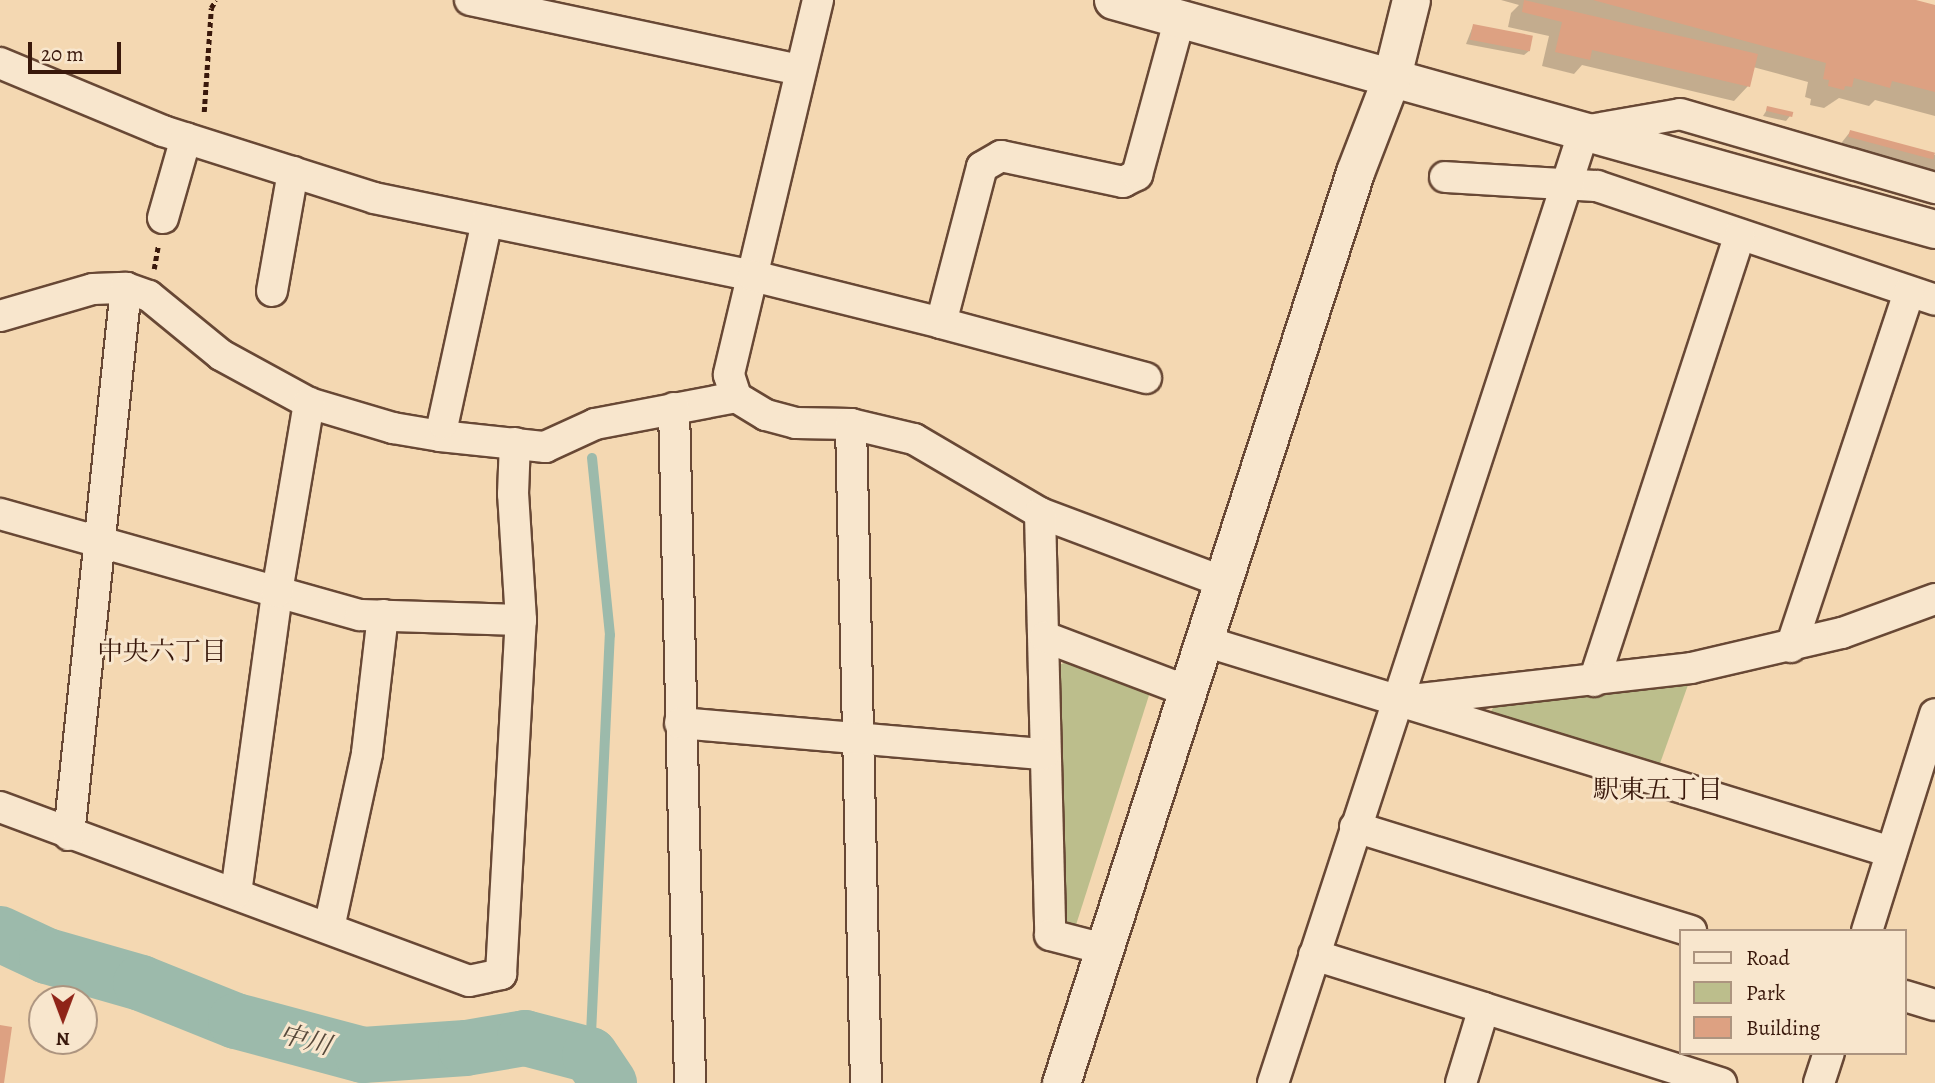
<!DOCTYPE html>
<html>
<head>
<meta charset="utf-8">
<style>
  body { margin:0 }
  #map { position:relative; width:1935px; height:1083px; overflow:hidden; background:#f4d8b2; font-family:Alegreya,"Noto Serif JP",serif }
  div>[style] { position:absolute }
  .green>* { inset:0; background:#bcbe8c }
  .shadow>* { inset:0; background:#0003 }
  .stream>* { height:10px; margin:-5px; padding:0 5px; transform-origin:5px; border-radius:5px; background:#9cbaab }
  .river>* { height:56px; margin:-28px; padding:0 28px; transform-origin:28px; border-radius:28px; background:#9cbaab }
  .building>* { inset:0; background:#dda182; transform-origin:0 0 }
  .path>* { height:4.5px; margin-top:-2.25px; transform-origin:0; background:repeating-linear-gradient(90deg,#39180b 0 5px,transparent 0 8.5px) }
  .roads { filter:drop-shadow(2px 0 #684835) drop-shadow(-2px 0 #684835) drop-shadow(0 2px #684835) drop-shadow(0 -2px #684835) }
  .minor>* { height:30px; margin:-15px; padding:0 15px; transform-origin:15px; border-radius:15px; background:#f8e6cd }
  .tertiary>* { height:37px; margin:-18.5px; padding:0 18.5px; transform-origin:18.5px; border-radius:18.5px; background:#f8e6cd }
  span { translate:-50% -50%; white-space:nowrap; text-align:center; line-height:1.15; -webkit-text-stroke:6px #f8e6cd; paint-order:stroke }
  .neighbourhood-label { font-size:26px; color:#39180b }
  .water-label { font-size:26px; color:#57493b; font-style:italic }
  .legend { position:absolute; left:1679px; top:929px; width:228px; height:126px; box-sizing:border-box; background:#f8e6cd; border:2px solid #ac947f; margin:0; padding:9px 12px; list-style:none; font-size:21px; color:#39180b }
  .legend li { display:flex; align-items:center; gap:14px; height:35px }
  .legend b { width:35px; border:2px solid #ac947f }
  .north { position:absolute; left:28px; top:985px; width:70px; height:70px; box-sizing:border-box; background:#f8e6cd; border:2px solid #ac947f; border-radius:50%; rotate:180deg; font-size:19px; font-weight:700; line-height:28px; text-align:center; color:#39180b }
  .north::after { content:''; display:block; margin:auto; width:24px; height:32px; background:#8f2418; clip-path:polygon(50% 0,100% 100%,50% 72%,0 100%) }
  .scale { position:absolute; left:28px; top:42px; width:93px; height:32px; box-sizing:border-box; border:4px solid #39180b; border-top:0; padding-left:9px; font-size:21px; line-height:24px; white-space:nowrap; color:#39180b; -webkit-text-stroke:5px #f8e6cd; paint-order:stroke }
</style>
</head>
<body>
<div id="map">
  <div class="green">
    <div style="clip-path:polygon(1066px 662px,1151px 689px,1076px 925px,1059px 922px,1055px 667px)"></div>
    <div style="clip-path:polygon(1688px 685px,1658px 769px,1495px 719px,1491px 711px,1497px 702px)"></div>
  </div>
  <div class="shadow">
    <div style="clip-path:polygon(1501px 0,1910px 0,1935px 7px,1935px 116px,1875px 100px,1869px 106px,1839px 98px,1824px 108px,1810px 105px,1811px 99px,1805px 97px,1808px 82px,1753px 67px,1748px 86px,1734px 101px,1582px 65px,1574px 74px,1542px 66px,1549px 36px,1508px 27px,1511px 13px,1519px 5px)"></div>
    <div style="clip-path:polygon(1473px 26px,1529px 51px,1524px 55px,1466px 44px)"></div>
    <div style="clip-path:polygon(1768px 108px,1790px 116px,1786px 121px,1763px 116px)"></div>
    <div style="clip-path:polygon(1850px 132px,1935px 155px,1935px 173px,1839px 146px)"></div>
  </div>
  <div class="stream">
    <div style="left:590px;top:1055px;width:420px;rotate:-87.3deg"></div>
    <div style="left:610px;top:635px;width:178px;rotate:-95.8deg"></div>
  </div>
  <div class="river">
    <div style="left:0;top:934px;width:52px;rotate:25.1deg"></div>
    <div style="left:47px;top:956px;width:98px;rotate:16deg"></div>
    <div style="left:141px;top:983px;width:102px;rotate:21.8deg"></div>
    <div style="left:236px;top:1021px;width:131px;rotate:15deg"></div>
    <div style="left:363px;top:1055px;width:103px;rotate:-3.9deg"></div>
    <div style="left:466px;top:1048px;width:60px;rotate:-9.6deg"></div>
    <div style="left:525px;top:1038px;width:67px;rotate:14.7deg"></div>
    <div style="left:590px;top:1055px;width:34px;rotate:56deg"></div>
  </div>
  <div class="building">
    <div style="clip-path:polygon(1524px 0,1758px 54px,1750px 87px,1592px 50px,1590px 60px,1555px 52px,1562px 22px,1522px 12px)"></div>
    <div style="clip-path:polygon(1593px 0,1916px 0,1935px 5px,1935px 92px,1892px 81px,1890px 88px,1854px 78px,1852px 87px,1845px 86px,1844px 90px,1828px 86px,1829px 80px,1823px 79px,1826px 63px)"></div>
    <div style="left:1473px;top:24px;width:61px;height:16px;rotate:11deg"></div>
    <div style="left:1767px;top:106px;width:27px;height:5px;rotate:13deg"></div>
    <div style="left:1850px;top:130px;width:88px;height:7px;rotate:15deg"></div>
    <div style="clip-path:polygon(0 1025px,12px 1027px,4px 1083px,0 1083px)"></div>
  </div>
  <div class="path">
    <div style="left:204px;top:112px;width:104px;rotate:-86.1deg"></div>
    <div style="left:211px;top:8px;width:9px;rotate:-58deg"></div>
    <div style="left:154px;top:269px;width:23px;rotate:-80deg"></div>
  </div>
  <div class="roads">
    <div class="minor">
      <div style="left:470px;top:0;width:337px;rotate:12deg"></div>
      <div style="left:818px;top:0;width:385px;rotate:103.4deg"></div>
      <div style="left:729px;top:375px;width:23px;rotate:72deg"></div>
      <div style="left:736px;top:397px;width:35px;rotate:31deg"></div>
      <div style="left:766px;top:415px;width:31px;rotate:15deg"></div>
      <div style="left:796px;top:423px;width:55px;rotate:1deg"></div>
      <div style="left:851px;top:424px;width:65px;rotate:13.4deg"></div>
      <div style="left:914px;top:439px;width:146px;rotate:30.4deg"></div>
      <div style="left:1040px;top:513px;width:197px;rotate:20.6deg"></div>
      <div style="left:0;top:63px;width:177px;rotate:22.6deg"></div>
      <div style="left:163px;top:131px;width:221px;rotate:17.6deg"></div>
      <div style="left:374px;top:198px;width:387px;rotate:11.6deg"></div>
      <div style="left:753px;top:276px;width:194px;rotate:14deg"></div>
      <div style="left:1445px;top:177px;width:152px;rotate:3.4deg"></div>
      <div style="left:1597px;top:186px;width:357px;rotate:18.6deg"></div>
      <div style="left:163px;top:218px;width:83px;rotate:-74deg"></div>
      <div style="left:272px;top:291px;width:121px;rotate:-80deg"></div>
      <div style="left:0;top:316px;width:97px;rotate:-16.2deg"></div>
      <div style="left:93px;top:289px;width:33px;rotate:-2deg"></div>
      <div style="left:126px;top:288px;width:24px;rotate:19deg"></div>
      <div style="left:149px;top:296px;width:93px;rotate:39.3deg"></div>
      <div style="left:221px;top:355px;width:100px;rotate:28.6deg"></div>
      <div style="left:309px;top:403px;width:88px;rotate:16.6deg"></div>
      <div style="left:393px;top:428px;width:48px;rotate:9.7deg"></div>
      <div style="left:440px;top:436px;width:106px;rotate:6deg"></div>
      <div style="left:545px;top:447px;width:55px;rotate:-24.7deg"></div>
      <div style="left:595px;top:424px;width:144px;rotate:-10.8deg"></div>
      <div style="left:1146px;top:378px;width:212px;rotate:-165deg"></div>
      <div style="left:941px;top:323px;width:161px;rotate:-75.3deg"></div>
      <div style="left:982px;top:167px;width:22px;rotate:-30deg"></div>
      <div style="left:1001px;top:156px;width:125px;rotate:12deg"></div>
      <div style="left:1123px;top:182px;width:16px;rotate:-27deg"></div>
      <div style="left:1137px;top:175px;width:163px;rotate:-74.7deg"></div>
      <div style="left:674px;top:408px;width:675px;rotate:88.64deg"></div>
      <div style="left:443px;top:423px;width:206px;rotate:-77.7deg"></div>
      <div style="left:851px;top:424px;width:659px;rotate:88.7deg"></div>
      <div style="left:1040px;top:513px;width:422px;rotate:88.6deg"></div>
      <div style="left:1050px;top:935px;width:56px;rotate:14.5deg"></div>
      <div style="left:0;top:514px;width:374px;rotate:15.7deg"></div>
      <div style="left:360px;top:615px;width:161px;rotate:1.8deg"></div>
      <div style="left:1045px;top:637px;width:152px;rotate:20.8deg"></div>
      <div style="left:1204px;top:641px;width:719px;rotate:17.07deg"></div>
      <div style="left:1791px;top:647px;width:374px;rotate:-71.6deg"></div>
      <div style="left:1594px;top:681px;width:469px;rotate:-71.9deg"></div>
      <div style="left:1411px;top:700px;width:282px;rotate:-6.5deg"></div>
      <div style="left:1691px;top:668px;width:155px;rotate:-13.1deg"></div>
      <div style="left:1842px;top:633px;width:99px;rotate:-20.1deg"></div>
      <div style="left:680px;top:723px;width:365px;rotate:4.9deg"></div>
      <div style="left:0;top:807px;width:500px;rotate:20.35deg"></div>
      <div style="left:469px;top:981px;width:33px;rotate:-12deg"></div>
      <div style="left:501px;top:974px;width:355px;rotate:-86.8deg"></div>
      <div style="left:521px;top:620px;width:126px;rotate:-93.6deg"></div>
      <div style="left:513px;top:494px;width:51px;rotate:-87.8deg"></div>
      <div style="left:1355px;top:827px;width:352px;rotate:17.2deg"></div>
      <div style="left:69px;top:835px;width:550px;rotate:-84.05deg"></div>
      <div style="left:236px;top:893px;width:304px;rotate:-82.2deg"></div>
      <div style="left:277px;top:592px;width:192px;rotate:-80.4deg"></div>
      <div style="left:329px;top:928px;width:179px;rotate:-77.7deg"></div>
      <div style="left:367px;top:753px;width:139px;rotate:-83.4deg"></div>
      <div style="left:1867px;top:931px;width:227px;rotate:-72.6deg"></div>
      <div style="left:1314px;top:955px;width:178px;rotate:17.3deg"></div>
      <div style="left:1905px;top:996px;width:31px;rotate:17deg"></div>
      <div style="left:1273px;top:1083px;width:1002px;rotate:-71.91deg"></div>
      <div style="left:1584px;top:131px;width:97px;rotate:-10deg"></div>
      <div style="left:1680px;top:114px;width:266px;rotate:16.2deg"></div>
      <div style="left:1461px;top:1083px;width:78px;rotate:-73deg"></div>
      <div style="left:1484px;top:1008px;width:249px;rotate:17.6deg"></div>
      <div style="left:1819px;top:1083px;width:32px;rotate:-72deg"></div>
    </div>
    <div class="tertiary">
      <div style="left:1113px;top:0;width:853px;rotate:15.57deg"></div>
      <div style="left:1061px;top:1083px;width:957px;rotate:-72.11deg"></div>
      <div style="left:1355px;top:172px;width:103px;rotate:-68.9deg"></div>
      <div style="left:1392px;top:76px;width:78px;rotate:-76deg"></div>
    </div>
  </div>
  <div class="neighbourhood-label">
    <span style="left:162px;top:652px">中央六丁目</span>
    <span style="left:1658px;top:790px">駅東五丁目</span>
  </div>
  <div class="water-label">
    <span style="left:305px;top:1040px;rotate:15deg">中川</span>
  </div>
  <ul class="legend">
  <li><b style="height:9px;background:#f8e6cd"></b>Road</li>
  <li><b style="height:19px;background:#bcbe8c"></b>Park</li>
  <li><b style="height:19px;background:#dda182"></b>Building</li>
  </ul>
  <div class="north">N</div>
  <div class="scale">20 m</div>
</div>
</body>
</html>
